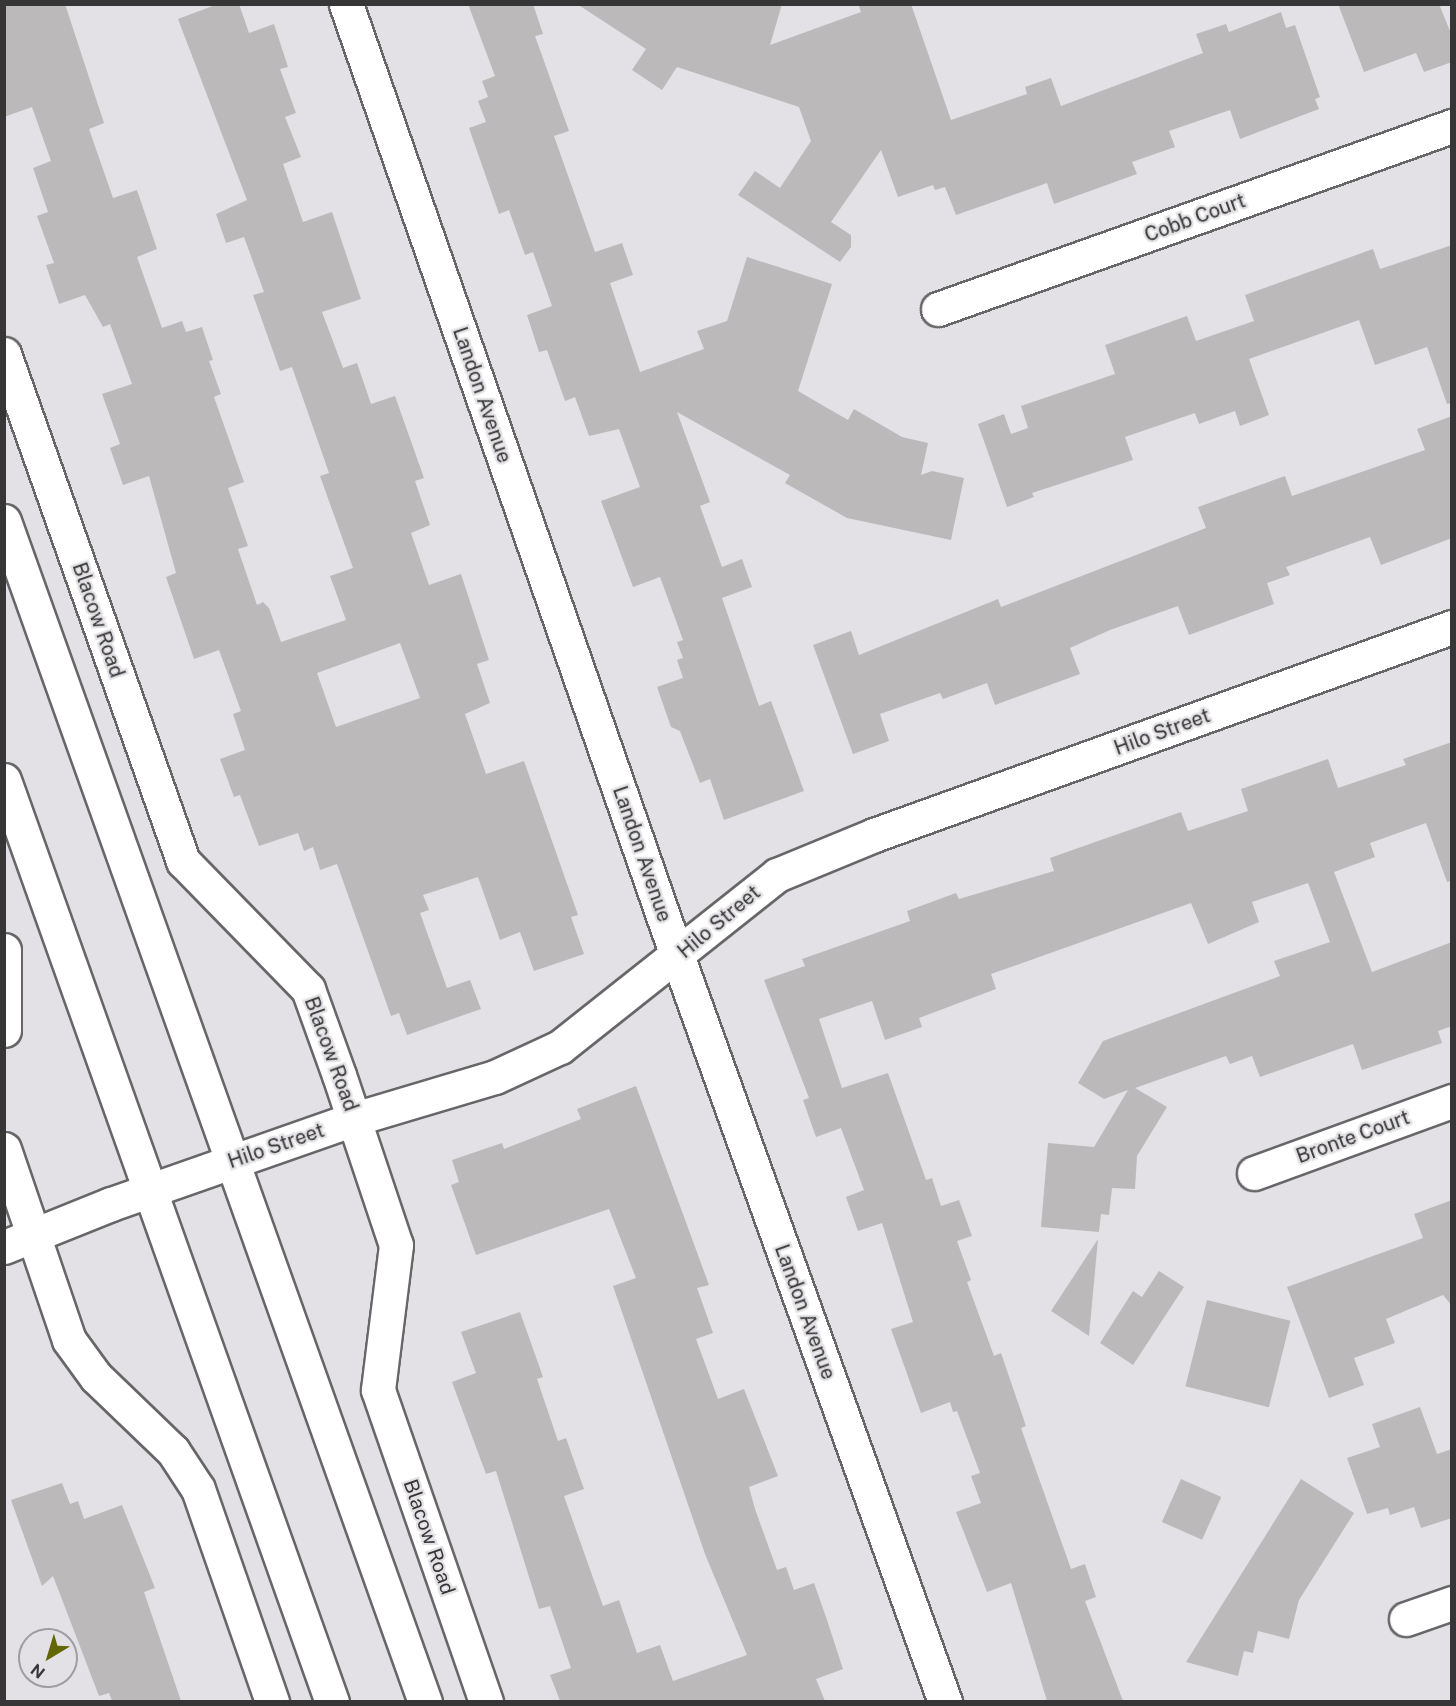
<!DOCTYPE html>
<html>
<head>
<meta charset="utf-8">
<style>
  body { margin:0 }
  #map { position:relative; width:1456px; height:1706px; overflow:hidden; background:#e3e1e5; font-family:"Public Sans",sans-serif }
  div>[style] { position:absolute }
  .building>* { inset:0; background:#bcb9bb; transform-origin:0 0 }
  .roads { filter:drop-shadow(2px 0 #676669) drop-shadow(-2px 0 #676669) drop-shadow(0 2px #676669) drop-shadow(0 -2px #676669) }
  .minor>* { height:33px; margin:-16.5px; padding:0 16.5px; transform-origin:16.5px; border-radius:16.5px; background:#fff }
  .secondary>* { height:33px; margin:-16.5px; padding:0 16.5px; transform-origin:16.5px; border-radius:16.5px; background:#fff }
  span { translate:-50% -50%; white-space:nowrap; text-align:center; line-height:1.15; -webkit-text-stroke:4.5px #e3e1e5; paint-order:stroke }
  .street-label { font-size:20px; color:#363637 }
  .frame { position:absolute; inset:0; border:6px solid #363637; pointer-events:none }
  .north { position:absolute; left:18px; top:1628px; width:60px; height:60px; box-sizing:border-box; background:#e3e1e5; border:2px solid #9e9d9f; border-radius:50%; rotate:218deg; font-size:16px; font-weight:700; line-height:24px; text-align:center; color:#363637 }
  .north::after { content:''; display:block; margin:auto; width:21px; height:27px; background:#636602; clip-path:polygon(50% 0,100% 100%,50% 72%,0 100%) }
</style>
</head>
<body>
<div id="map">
  <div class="building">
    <div style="clip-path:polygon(evenodd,4px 4px,65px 4px,104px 123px,89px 129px,113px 198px,137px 190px,157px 249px,137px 257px,162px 328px,182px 321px,186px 332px,202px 327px,213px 360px,209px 361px,221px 394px,214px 397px,244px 482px,228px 488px,248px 546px,238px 549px,257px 605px,263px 602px,269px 608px,281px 642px,346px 620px,330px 576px,353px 568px,320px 476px,329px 473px,292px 367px,280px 371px,253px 295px,264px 292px,244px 237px,226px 243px,216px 214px,247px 200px,178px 19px,218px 4px,239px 4px,249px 33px,274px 24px,288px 67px,280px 69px,296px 113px,285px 117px,301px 157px,283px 164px,303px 222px,332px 212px,361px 299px,322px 312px,343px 368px,357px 363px,371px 404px,395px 396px,424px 478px,415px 481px,430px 525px,411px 533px,429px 585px,461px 574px,489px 660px,477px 664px,490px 703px,465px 714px,486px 774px,524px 761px,578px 915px,571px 917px,584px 954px,534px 971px,520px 932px,500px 940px,478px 877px,423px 895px,429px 910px,420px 913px,447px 988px,470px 980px,481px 1009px,407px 1035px,399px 1013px,391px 1016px,337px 864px,320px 870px,313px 847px,304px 851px,298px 833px,259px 846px,240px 795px,234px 797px,220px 759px,245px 750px,233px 714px,241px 711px,219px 650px,194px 659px,166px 577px,176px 573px,149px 476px,123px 485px,110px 448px,120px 444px,102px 394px,132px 384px,110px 324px,103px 327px,85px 295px,59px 304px,46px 265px,54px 263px,37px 216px,48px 212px,33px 168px,51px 161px,32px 107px,4px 117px,4px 4px,400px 643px,420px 698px,336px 727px,317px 673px,400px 643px)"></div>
    <div style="clip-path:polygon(468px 4px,533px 4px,543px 34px,535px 36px,569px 131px,554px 136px,595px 252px,622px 243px,633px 275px,610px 283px,640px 372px,704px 349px,697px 331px,727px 321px,747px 257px,832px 284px,798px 391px,848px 420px,854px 409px,902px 437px,928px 443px,921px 475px,932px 471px,964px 478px,951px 540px,847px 518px,785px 483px,790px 475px,677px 412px,710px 502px,700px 506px,722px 567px,742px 559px,752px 587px,722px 598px,759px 706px,771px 701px,804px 791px,724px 820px,710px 779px,700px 783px,680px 731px,671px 727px,657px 687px,683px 678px,677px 660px,683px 658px,677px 642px,683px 640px,660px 577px,633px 587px,601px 501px,640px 487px,619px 429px,589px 436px,575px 397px,565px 401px,547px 350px,539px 352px,527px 315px,552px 306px,533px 252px,525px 255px,509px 210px,499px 214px,469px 128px,486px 122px,478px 101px,488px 97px,482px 81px,495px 76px)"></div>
    <div style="clip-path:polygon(577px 4px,782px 4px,770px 45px,861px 12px,858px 4px,911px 4px,951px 120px,1027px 94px,1025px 87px,1051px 78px,1061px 106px,1203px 53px,1196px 34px,1226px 24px,1229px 32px,1281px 12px,1286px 28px,1295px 25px,1320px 97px,1315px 99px,1319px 109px,1240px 139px,1230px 110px,1169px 131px,1175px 147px,1132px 162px,1137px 174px,1054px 204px,1047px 183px,956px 215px,945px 187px,935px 190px,933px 185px,898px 197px,881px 150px,831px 222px,851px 235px,851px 247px,840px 262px,738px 195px,755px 171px,780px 188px,811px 141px,799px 107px,677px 67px,662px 90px,632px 70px,646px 49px)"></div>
    <div style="clip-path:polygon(1338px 4px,1439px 4px,1452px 36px,1452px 62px,1424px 72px,1416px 53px,1364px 72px)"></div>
    <div style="clip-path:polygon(1452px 245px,1452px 403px,1447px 404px,1427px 347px,1375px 365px,1359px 320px,1249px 359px,1269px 415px,1240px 426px,1235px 411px,1199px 424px,1195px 413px,1125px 437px,1133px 460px,1032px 493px,1034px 497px,1007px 507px,978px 424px,1004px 414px,1011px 434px,1028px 428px,1021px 406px,1115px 374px,1105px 345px,1187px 316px,1196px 341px,1254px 321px,1245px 295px,1373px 249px,1380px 269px)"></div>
    <div style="clip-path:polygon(1452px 416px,1452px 538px,1381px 565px,1370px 537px,1286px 567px,1290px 575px,1267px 583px,1274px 604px,1189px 635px,1178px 606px,1110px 630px,1070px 648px,1080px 674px,995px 705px,987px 683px,943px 699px,940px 693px,880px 714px,889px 741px,853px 754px,813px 645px,851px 631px,859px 655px,998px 599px,1001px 607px,1206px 528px,1198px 507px,1285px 476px,1292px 496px,1425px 450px,1417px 429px)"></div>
    <div style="clip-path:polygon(1452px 742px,1452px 881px,1447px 882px,1426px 823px,1370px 843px,1375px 857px,1334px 872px,1372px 972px,1452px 942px,1452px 1026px,1438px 1031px,1442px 1043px,1362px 1070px,1353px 1044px,1260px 1077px,1252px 1056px,1230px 1064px,1226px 1056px,1135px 1088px,1167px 1107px,1137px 1156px,1135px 1189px,1112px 1188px,1109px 1215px,1101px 1214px,1099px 1232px,1041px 1227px,1048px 1143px,1094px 1147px,1128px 1090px,1104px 1099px,1078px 1083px,1103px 1041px,1280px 976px,1274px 961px,1330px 942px,1308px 883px,1252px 902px,1259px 922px,1208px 944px,1191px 903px,991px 974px,996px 989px,919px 1018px,922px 1027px,885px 1040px,872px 1001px,819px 1019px,842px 1088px,888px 1073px,926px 1180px,932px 1178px,941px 1206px,959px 1200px,972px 1236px,957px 1241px,971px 1280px,967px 1282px,994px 1356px,1001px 1353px,1026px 1426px,1021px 1428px,1071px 1569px,1085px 1564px,1096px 1597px,1085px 1601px,1123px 1701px,1047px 1701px,1011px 1583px,987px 1592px,956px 1512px,981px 1503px,971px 1476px,980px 1473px,957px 1411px,953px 1412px,950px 1402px,921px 1413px,891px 1329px,913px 1322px,882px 1223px,858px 1231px,846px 1197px,864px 1190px,841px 1128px,816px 1137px,803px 1100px,809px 1098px,764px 980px,805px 966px,802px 959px,910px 921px,907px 911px,956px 893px,959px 899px,1054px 871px,1050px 858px,1101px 840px,1181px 812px,1188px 831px,1248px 811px,1241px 789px,1328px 759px,1338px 788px,1406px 765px,1403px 759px)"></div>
    <div style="clip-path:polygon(636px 1086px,709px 1285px,697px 1288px,713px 1333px,696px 1339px,718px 1399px,744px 1389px,778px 1476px,749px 1487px,755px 1509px,777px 1570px,786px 1567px,794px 1590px,814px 1583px,827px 1620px,843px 1669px,816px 1679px,825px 1701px,560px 1701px,550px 1675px,571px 1668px,550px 1606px,539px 1609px,496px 1471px,486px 1474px,452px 1382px,476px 1373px,461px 1332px,520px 1312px,543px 1377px,537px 1379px,558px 1441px,566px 1438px,584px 1489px,564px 1496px,603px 1606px,619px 1600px,637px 1653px,660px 1645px,673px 1681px,747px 1655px,705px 1554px,613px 1286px,636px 1278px,609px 1209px,476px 1255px,451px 1185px,459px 1182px,452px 1160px,502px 1143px,504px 1149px,581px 1119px,577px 1109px)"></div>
    <div style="clip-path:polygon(1452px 1200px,1452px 1306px,1443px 1295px,1386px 1319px,1395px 1343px,1354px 1358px,1364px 1385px,1329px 1398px,1287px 1287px,1423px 1238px,1414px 1214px)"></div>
    <div style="clip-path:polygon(1098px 1239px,1089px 1336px,1051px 1311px)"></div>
    <div style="clip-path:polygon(1159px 1271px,1184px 1287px,1133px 1365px,1100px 1343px,1133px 1291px,1142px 1297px)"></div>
    <div style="left:1207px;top:1300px;width:86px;height:89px;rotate:14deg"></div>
    <div style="clip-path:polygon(1420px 1407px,1437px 1454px,1452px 1449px,1452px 1518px,1421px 1528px,1414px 1507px,1390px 1515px,1388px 1508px,1367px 1514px,1347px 1458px,1380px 1447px,1372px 1424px)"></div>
    <div style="left:1181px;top:1479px;width:44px;height:47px;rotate:24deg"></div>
    <div style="clip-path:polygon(1301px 1479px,1354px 1513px,1299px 1600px,1289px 1639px,1258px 1631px,1253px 1653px,1244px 1651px,1238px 1676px,1186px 1662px)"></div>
    <div style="clip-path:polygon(62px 1483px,70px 1504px,78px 1501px,84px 1519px,122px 1505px,155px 1588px,144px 1592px,181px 1701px,112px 1701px,109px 1693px,99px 1696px,53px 1576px,42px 1586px,11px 1500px)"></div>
  </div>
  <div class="roads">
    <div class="minor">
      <div style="left:346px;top:4px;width:966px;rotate:70.83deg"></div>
      <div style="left:663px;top:916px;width:835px;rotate:70.26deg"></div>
      <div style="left:938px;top:309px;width:546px;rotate:-19.6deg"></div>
      <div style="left:4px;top:354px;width:538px;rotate:70.55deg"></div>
      <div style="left:183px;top:861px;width:179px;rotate:45.7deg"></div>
      <div style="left:308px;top:989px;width:91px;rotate:70.2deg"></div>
      <div style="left:339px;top:1075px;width:179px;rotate:71.5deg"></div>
      <div style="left:396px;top:1245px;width:146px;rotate:97.1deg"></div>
      <div style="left:378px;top:1390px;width:330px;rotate:70.9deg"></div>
      <div style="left:4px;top:950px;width:80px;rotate:90deg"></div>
      <div style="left:4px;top:1149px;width:202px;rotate:71.2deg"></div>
      <div style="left:69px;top:1340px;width:46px;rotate:53.9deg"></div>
      <div style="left:96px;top:1377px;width:107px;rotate:43.9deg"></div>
      <div style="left:173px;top:1451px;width:45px;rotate:56.7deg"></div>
      <div style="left:198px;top:1489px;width:225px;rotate:70.8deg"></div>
      <div style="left:1254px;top:1173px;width:211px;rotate:-20deg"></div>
      <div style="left:4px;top:1247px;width:115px;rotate:-21.9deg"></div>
      <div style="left:111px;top:1204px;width:257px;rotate:-19.3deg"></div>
      <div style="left:354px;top:1119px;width:147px;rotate:-16.6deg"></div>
      <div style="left:495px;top:1077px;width:72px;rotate:-24.8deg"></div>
      <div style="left:560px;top:1047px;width:277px;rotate:-38.4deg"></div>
      <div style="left:777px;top:875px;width:105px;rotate:-22.4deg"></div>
      <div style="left:874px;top:835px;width:614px;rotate:-19.79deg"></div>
      <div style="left:1406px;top:1619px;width:49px;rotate:-19.2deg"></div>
    </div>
    <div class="secondary">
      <div style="left:4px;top:521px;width:1254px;rotate:70.38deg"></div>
      <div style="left:4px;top:780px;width:979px;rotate:70.42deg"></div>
    </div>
  </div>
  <div class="street-label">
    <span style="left:1195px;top:218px;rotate:-20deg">Cobb Court</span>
    <span style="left:482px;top:395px;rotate:71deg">Landon Avenue</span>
    <span style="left:98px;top:620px;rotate:71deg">Blacow Road</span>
    <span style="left:1162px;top:732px;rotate:-20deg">Hilo Street</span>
    <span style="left:642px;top:854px;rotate:71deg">Landon Avenue</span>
    <span style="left:719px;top:922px;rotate:-40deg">Hilo Street</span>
    <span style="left:331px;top:1054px;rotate:70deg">Blacow Road</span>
    <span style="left:1353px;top:1137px;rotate:-20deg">Bronte Court</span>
    <span style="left:276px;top:1146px;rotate:-19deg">Hilo Street</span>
    <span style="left:805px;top:1312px;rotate:70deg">Landon Avenue</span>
    <span style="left:429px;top:1537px;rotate:71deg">Blacow Road</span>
  </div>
  <div class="frame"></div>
  <div class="north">N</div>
</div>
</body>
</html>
